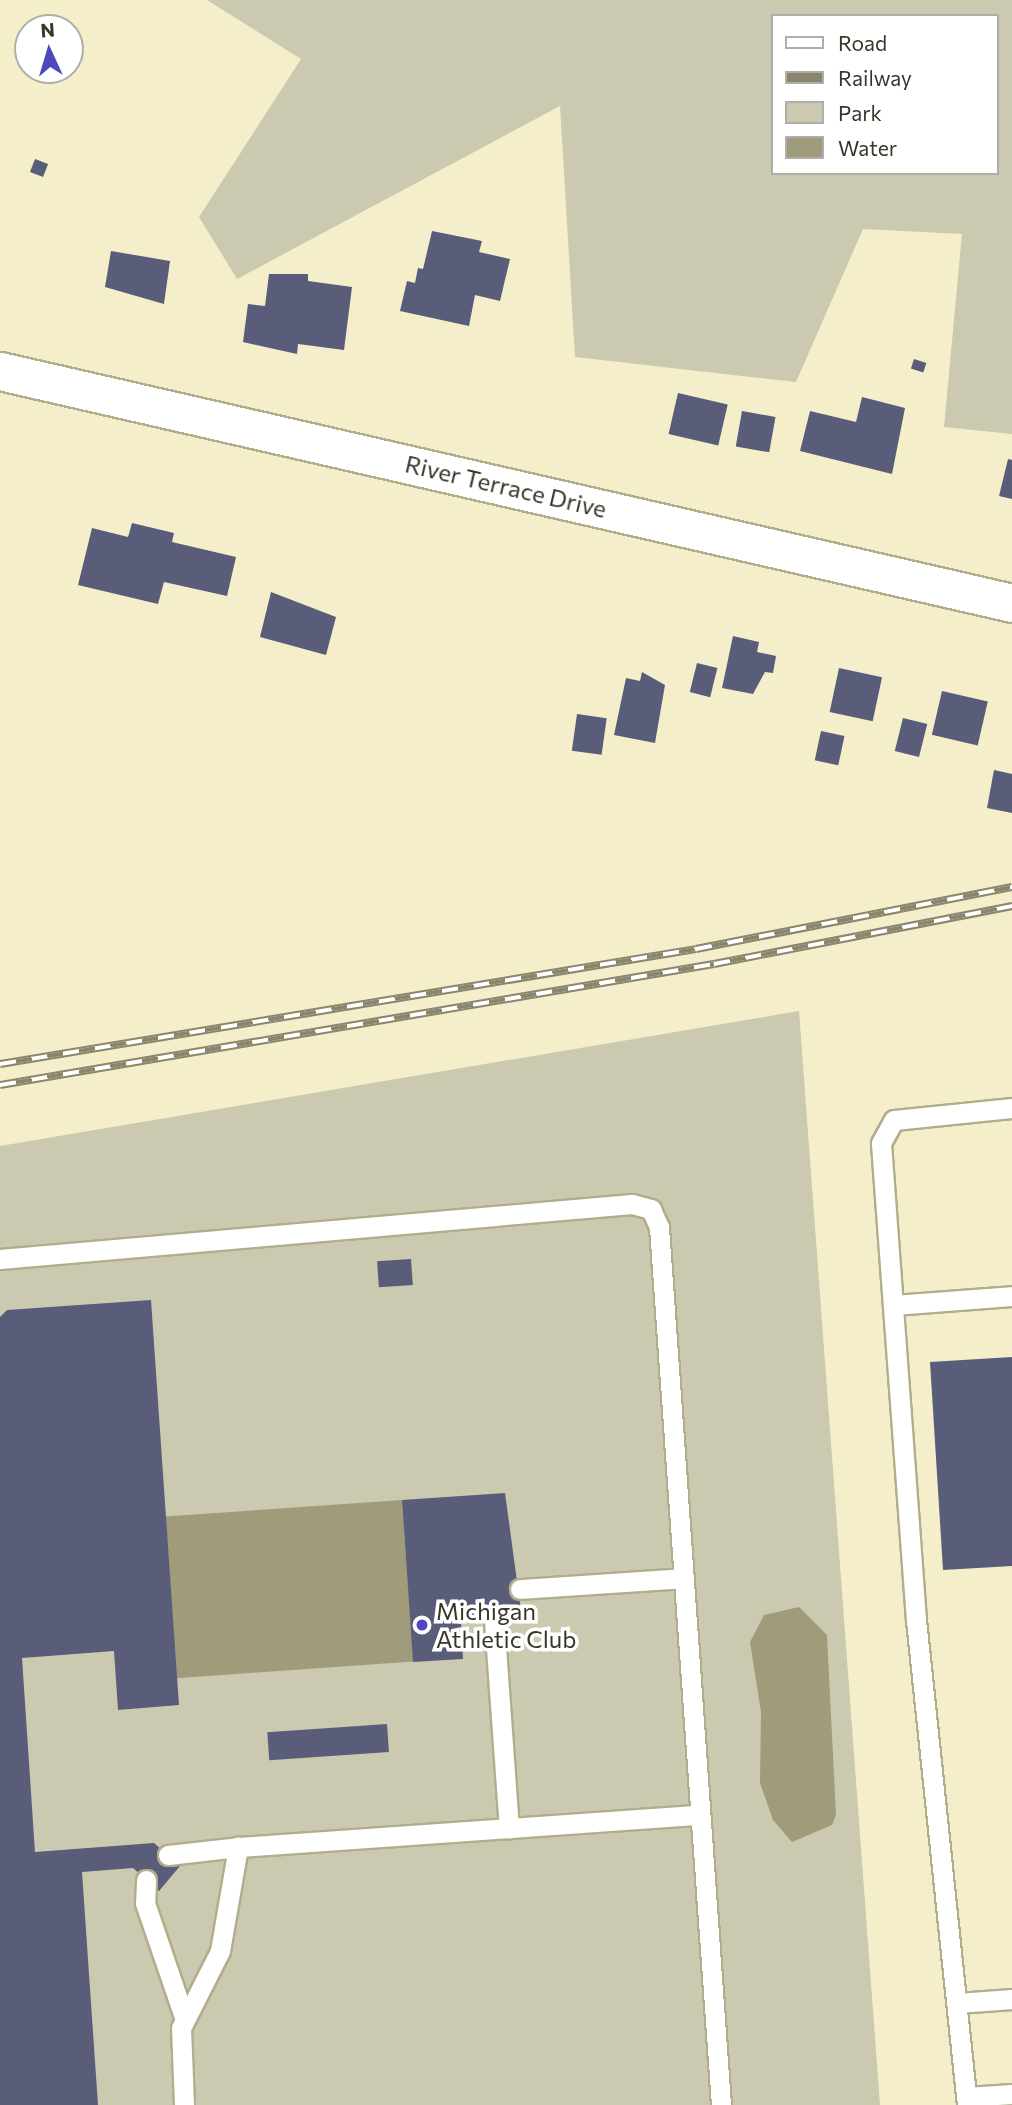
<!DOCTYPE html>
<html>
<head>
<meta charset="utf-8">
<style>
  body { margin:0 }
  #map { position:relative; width:1012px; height:2105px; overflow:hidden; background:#f4eeca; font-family:Commissioner,sans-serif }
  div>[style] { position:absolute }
  .green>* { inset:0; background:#ccc9b1 }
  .water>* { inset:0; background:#a09b7a; transform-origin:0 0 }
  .building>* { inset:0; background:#595d7a; transform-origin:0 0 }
  .roads { filter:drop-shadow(2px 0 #b2ad8a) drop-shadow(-2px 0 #b2ad8a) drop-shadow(0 2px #b2ad8a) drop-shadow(0 -2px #b2ad8a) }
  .service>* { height:19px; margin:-9.5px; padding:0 9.5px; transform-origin:9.5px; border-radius:9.5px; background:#fff }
  .minor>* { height:37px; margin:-18.5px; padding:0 18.5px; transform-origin:18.5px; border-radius:18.5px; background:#fff }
  .rail>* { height:8px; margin-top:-4px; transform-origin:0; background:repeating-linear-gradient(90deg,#fff 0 16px,#8a866e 0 32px); box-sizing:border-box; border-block:2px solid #8a866e }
  .dots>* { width:19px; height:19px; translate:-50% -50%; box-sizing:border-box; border:4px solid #fff; border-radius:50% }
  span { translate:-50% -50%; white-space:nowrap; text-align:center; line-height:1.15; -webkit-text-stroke:7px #fff; paint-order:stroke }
  .street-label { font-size:24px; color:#383628 }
  .poi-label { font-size:24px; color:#383628 }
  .left { translate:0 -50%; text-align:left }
  .legend { position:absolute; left:771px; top:14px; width:228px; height:161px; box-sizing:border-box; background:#fff; border:2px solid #afafa9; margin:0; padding:9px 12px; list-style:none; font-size:21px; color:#383628 }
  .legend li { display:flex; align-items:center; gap:14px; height:35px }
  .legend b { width:35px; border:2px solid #afafa9 }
  .north { position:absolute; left:14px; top:14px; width:70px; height:70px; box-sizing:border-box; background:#fff; border:2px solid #afafa9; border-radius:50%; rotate:356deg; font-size:19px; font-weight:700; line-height:28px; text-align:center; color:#383628 }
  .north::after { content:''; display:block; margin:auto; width:24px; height:32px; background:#4c49bf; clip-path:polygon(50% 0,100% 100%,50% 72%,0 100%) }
</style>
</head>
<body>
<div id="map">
  <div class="green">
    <div style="clip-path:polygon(evenodd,207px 0,1012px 0,1012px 434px,944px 427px,962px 234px,863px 229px,796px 382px,575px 357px,560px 106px,237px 279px,199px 217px,301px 59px,207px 0,772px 16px,996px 16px,996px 173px,772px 173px,772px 16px)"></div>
    <div style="clip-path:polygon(799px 1011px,880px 2105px,0 2105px,0 1146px)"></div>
  </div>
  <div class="water">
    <div style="left:402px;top:1500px;width:162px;height:237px;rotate:86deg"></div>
    <div style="clip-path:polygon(799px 1607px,827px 1635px,836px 1815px,832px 1825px,792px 1842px,773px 1820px,760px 1783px,761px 1712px,750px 1642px,764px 1615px)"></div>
  </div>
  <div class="building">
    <div style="left:35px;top:159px;width:14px;height:14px;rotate:21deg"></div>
    <div style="clip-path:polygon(432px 231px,482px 241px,479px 252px,510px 259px,500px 301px,475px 295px,469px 326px,400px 311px,407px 281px,415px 283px,418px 268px,423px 269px)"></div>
    <div style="clip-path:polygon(111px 251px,170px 261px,164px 304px,105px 287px)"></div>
    <div style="clip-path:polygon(269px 274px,308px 274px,308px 281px,352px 287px,344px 350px,298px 344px,297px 354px,243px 342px,248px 304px,265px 306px)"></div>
    <div style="left:914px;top:359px;width:13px;height:10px;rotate:18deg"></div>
    <div style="left:678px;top:393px;width:51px;height:42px;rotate:13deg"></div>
    <div style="clip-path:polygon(862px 397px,905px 408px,892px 474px,800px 451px,810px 411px,856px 422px)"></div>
    <div style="left:742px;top:411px;width:34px;height:36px;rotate:10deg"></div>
    <div style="clip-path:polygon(1008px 459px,1012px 460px,1012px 499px,999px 496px)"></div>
    <div style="clip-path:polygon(132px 523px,174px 533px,172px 542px,236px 557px,227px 596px,164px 582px,158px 604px,78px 585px,92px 528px,128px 537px)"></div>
    <div style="clip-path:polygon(271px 592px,336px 617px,326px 655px,260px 637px)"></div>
    <div style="clip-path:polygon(733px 636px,759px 642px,757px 652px,776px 656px,773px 673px,765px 672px,753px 694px,722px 688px)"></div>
    <div style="left:697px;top:663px;width:21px;height:30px;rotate:14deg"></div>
    <div style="left:839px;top:668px;width:44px;height:45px;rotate:12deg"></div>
    <div style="clip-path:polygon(642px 672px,665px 685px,655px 743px,614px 735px,626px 678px,640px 681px)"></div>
    <div style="left:942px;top:691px;width:47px;height:45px;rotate:13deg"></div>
    <div style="left:577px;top:714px;width:30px;height:37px;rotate:8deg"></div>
    <div style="left:903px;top:718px;width:25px;height:34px;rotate:14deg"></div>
    <div style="left:821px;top:731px;width:24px;height:30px;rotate:12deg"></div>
    <div style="clip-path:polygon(994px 770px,1012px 774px,1012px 813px,987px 808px)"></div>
    <div style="left:411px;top:1259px;width:26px;height:34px;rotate:86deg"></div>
    <div style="clip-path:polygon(151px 1300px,179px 1705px,118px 1710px,114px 1651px,22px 1658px,35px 1852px,154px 1843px,180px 1866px,159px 1891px,133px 1868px,82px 1872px,98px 2105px,0 2105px,0 1317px,7px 1310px)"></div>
    <div style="clip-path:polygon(1012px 1357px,1012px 1566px,943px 1570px,930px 1362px)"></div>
    <div style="clip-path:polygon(505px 1493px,522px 1618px,461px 1622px,463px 1659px,413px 1662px,402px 1500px)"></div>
    <div style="left:387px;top:1724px;width:28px;height:120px;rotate:86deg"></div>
  </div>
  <div class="roads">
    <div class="service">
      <div style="left:0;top:1259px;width:634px;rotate:-4.97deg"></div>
      <div style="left:632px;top:1204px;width:20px;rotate:15deg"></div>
      <div style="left:651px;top:1209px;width:20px;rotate:66deg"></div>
      <div style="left:659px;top:1227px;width:880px;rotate:85.96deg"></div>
      <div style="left:893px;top:1305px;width:119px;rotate:-4.3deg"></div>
      <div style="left:520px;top:1589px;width:164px;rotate:-3.8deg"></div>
      <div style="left:494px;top:1620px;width:209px;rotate:85.9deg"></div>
      <div style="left:168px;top:1855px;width:70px;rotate:-6.5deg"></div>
      <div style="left:146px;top:1880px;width:23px;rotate:92deg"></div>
      <div style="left:145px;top:1903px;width:120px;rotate:71.1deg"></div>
      <div style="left:957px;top:2003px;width:55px;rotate:-4.2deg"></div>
      <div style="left:966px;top:2097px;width:46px;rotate:-3.7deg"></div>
      <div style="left:184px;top:2105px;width:77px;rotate:-92.2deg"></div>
      <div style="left:181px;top:2028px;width:86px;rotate:-63.1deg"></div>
      <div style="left:220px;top:1951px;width:106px;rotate:-80.2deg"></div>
      <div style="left:238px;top:1847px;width:463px;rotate:-4deg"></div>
      <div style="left:967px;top:2105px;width:488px;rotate:-96deg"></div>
      <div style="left:916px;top:1620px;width:478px;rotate:-94.2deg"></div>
      <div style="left:881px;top:1143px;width:26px;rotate:-61deg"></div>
      <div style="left:894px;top:1120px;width:119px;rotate:-5.8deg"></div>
    </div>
    <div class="minor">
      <div style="left:0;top:371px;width:1038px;rotate:12.91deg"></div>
    </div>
  </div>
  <div class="rail">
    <div style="left:0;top:1064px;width:705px;rotate:-9.38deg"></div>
    <div style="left:696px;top:949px;width:322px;rotate:-11.1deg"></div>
    <div style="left:0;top:1085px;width:724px;rotate:-9.62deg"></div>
    <div style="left:714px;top:964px;width:304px;rotate:-11deg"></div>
  </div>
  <div class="dots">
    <div style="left:422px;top:1625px;background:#4c49bf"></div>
  </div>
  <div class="street-label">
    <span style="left:506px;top:486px;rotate:13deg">River Terrace Drive</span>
  </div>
  <div class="poi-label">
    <span class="left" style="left:436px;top:1625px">Michigan<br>Athletic Club</span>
  </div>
  <ul class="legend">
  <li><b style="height:9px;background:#fff"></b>Road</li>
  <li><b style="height:9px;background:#8a866e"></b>Railway</li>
  <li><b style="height:19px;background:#ccc9b1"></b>Park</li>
  <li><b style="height:19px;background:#a09b7a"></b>Water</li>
  </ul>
  <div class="north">N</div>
</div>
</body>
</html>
